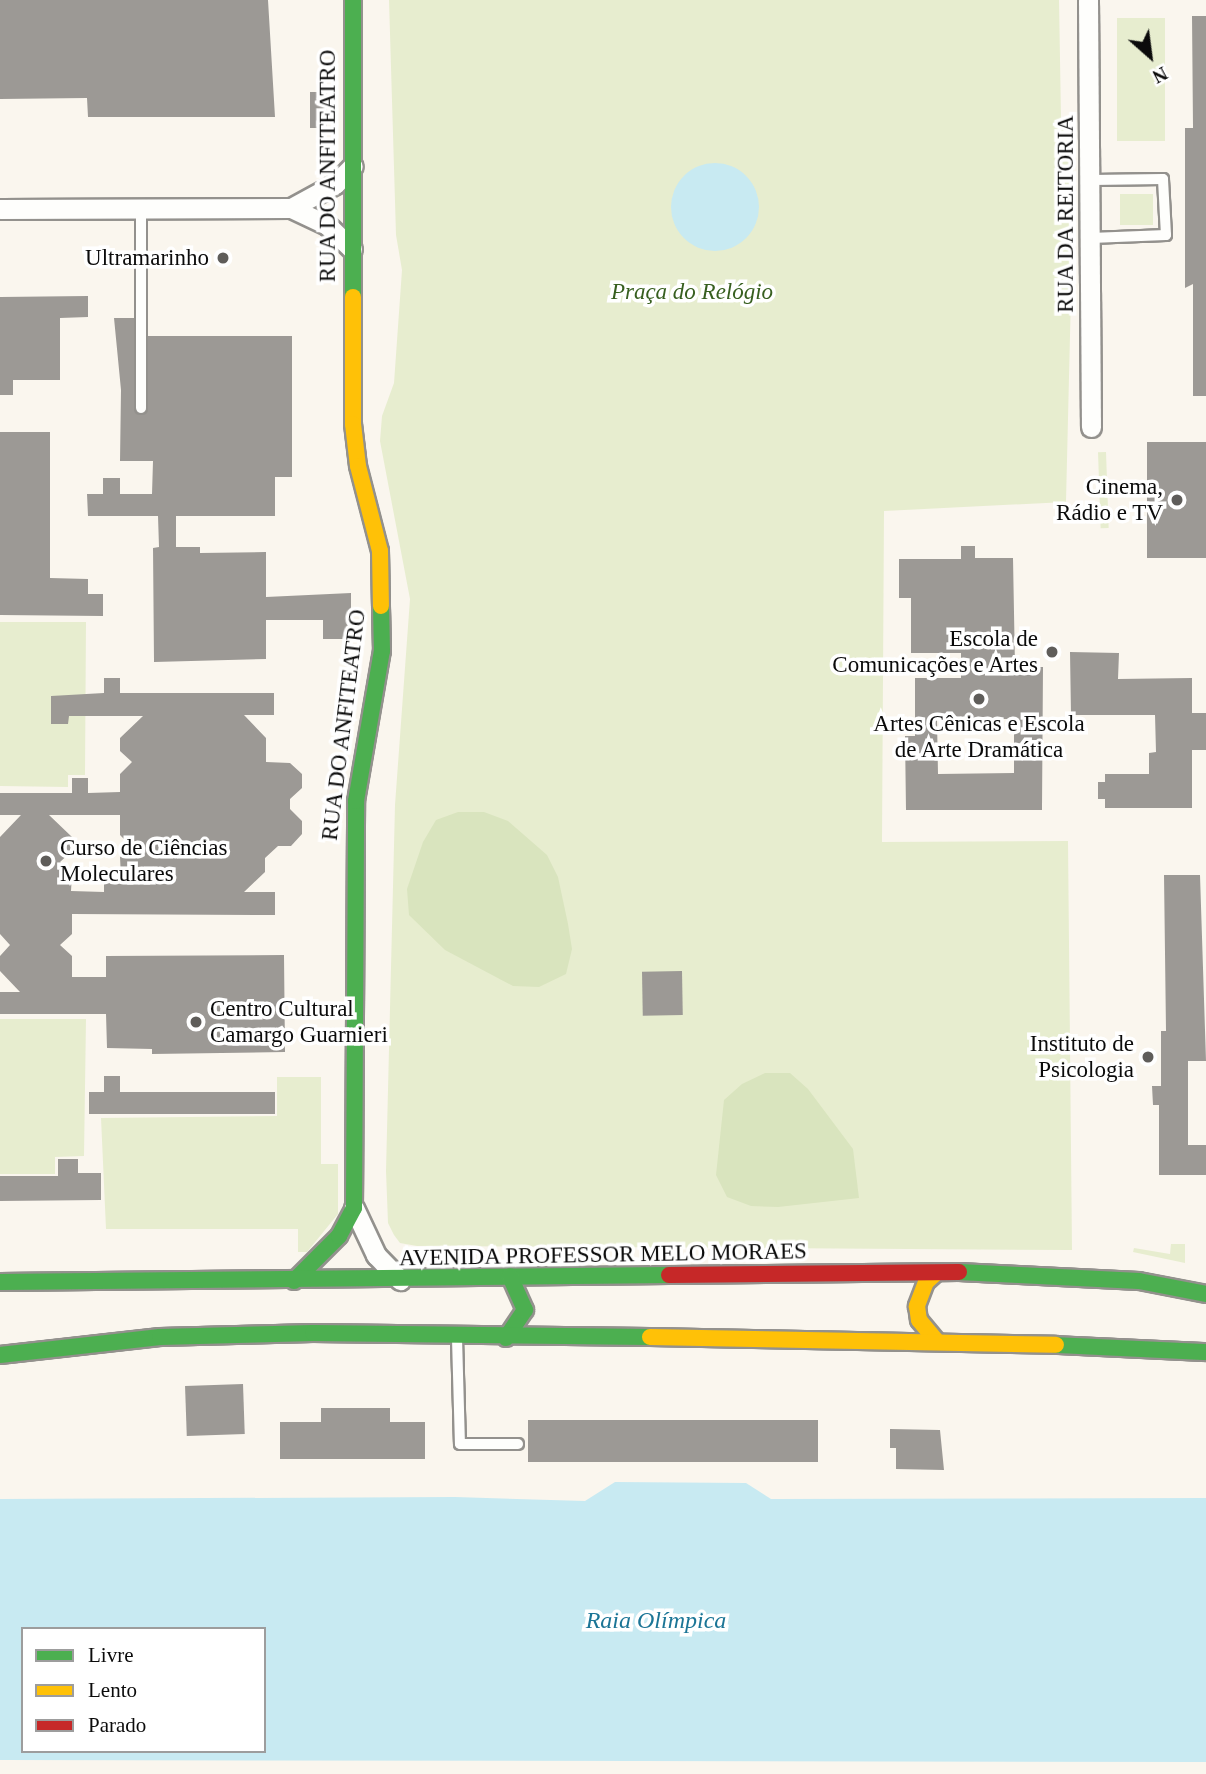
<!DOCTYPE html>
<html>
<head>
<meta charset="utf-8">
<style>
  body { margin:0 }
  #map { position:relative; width:1206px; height:1774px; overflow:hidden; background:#faf6ee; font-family:Georgia,serif }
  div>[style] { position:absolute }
  .green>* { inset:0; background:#e7edcf; transform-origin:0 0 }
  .forest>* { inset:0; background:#d9e4be }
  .water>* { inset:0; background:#c8eaf2 }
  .round { border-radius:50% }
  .building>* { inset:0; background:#9c9995; transform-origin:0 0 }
  .roads { filter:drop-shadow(2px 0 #93918d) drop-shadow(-2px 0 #93918d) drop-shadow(0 2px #93918d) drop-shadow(0 -2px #93918d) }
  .lane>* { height:10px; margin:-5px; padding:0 5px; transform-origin:5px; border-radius:5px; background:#fefefc }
  .street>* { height:19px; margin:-9.5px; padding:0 9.5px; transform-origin:9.5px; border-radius:9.5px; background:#fefefc }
  .fast>* { height:16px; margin:-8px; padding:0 8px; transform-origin:8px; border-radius:8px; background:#4caf50 }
  .slow>* { height:16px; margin:-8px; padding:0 8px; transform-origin:8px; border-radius:8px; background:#ffc107 }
  .jam>* { height:16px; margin:-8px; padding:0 8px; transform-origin:8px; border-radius:8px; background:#c62828 }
  .dots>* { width:19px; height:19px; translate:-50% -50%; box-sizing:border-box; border:4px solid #fff; border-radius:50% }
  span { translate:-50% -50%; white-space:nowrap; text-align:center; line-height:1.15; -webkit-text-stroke:7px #fff; paint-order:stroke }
  .street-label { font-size:23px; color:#0b0b0b }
  .poi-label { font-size:23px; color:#0b0b0b }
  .right { translate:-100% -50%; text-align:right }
  .left { translate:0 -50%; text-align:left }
  .park-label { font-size:23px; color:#375f1f; font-style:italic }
  .water-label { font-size:24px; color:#1b7596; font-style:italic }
  .legend { position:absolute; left:21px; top:1627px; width:245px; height:126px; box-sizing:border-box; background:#fff; border:2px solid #9d9d9d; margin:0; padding:9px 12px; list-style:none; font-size:21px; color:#0b0b0b }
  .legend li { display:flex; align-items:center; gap:14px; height:35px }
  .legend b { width:35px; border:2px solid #9d9d9d }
  .north { position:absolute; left:1115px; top:21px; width:70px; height:70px; -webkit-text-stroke:5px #fff; paint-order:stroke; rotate:152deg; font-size:19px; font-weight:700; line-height:28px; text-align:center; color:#0b0b0b }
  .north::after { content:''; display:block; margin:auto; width:24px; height:32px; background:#0b0b0b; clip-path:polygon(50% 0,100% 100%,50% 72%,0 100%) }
</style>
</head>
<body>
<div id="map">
  <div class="green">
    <div style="clip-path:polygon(389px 0,1059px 0,1061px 118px,1074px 170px,1066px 502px,884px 511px,882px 842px,1068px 841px,1072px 1250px,417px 1246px,400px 1243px,394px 1235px,388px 1223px,386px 1171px,395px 805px,410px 599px,380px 441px,382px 416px,394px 383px,402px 270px,396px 235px)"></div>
    <div style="left:1165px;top:18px;width:123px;height:48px;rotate:90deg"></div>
    <div style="left:1120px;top:194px;width:33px;height:31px"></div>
    <div style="left:1106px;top:452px;width:76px;height:8px;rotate:88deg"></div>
    <div style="clip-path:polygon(0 622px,86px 622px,85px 775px,68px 775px,68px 787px,0 786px)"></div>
    <div style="clip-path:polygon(0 1019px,86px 1019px,84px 1156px,55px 1157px,55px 1174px,0 1174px)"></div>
    <div style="clip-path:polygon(277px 1077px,321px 1077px,321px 1164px,338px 1164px,338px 1214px,307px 1252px,298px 1252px,298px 1229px,106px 1229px,101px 1118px,277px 1116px)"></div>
    <div style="clip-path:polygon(1171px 1244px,1185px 1244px,1185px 1263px,1133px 1252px,1134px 1248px,1170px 1254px)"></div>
  </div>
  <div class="forest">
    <div style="clip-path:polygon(458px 812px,484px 812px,508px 821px,547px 855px,558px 877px,568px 924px,572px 949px,566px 974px,539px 987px,513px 986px,445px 950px,409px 915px,407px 889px,423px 842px,436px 820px)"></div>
    <div style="clip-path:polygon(765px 1073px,790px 1073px,808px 1089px,853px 1149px,859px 1198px,778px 1207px,751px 1206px,727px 1197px,716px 1175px,724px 1100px,742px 1084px)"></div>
  </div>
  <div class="water">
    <div class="round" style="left:671px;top:163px;width:88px;height:88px"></div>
    <div style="clip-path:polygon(evenodd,615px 1482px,746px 1483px,771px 1499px,1206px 1498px,1206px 1762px,0 1760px,0 1499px,455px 1497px,585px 1501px,615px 1482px,23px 1629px,264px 1629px,264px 1751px,23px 1751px,23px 1629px)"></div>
  </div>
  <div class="building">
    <div style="clip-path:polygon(0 0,268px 0,275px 117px,88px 117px,87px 98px,0 99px)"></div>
    <div style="clip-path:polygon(1192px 16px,1206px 16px,1206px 396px,1193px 396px,1193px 284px,1185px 288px,1185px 128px,1193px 128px)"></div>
    <div style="left:310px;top:92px;width:17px;height:36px"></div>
    <div style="clip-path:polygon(88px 296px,88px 317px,60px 318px,60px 380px,13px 380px,13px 395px,0 395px,0 297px)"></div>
    <div style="clip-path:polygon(114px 318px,134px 318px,134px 408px,140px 415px,148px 408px,148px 336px,292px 336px,292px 477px,275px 477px,275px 516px,176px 516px,176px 547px,200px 547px,200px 553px,266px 552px,266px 597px,351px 593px,351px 639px,323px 639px,323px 620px,266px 620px,266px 659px,154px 662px,153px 548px,159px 547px,158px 516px,88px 516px,87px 494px,103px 494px,103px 478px,120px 478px,120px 494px,152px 494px,153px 461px,120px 461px,121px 390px)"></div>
    <div style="clip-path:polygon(0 432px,50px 432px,50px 578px,88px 579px,88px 594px,103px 594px,103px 616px,0 615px)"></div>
    <div style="left:1147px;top:442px;width:59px;height:116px"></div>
    <div style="clip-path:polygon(evenodd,961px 546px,975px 546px,975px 558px,1013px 558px,1015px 667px,1043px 667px,1042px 810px,906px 810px,905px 736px,915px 736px,915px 678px,961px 678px,961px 653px,911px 653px,911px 598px,899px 598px,899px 559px,961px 559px,961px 546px,937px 719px,1014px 719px,1014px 773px,938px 774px,937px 719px)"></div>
    <div style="clip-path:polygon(1070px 652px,1119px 653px,1118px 679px,1192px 678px,1192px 713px,1206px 713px,1206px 750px,1192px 750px,1192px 808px,1105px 808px,1105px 799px,1098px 799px,1098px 782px,1105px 782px,1105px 774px,1149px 774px,1149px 753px,1156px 752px,1155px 715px,1071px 715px)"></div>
    <div style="clip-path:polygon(evenodd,104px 678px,120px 678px,120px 693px,274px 693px,274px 715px,244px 715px,266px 738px,266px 762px,290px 763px,302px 774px,302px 788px,290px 799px,290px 809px,302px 821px,302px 834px,291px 846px,278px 846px,265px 858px,265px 872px,244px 892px,275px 892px,275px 915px,72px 914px,72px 934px,60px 945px,72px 956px,72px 977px,106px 977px,106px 956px,284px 955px,285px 1052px,152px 1054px,152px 1049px,107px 1048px,106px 1014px,0 1014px,0 992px,20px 992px,0 971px,0 956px,10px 945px,0 934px,0 837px,21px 815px,0 815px,0 793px,72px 793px,72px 778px,88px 778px,88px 793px,120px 792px,120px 774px,132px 762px,120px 751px,120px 738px,143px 716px,69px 716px,68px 724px,51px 724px,51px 696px,104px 693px,104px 678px,49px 815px,120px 815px,120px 835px,131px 846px,120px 857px,121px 878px,104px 877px,104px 892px,71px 891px,72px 874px,60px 862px,72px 851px,72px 837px,49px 815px)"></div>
    <div style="clip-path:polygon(1164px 875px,1200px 875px,1206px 1061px,1188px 1061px,1188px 1145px,1206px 1145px,1206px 1175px,1159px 1175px,1159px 1105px,1153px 1105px,1152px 1086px,1161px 1086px,1161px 1031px,1166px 1031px)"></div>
    <div style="left:682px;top:971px;width:44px;height:40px;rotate:89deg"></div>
    <div style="clip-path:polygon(104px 1076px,120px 1076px,120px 1092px,275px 1092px,275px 1114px,89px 1114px,89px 1092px,104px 1092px)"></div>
    <div style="clip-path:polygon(58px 1159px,78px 1159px,78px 1173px,101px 1173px,101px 1200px,0 1201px,0 1176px,58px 1176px)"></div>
    <div style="left:243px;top:1384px;width:50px;height:58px;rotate:88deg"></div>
    <div style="clip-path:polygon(321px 1408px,390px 1408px,390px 1422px,425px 1422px,425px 1459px,280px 1459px,280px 1422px,321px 1422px)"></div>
    <div style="left:528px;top:1420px;width:290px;height:42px"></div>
    <div style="clip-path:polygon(890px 1429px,940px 1430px,944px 1470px,896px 1469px,896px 1448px,890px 1448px)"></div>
  </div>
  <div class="roads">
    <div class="lane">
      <div style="left:141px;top:209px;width:199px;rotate:90deg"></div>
      <div style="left:1091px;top:238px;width:75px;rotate:-2.3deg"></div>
      <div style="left:1166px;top:235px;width:56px;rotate:-93.1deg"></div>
      <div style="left:1163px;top:179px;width:71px;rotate:179.2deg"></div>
      <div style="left:457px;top:1338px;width:106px;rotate:88.4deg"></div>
      <div style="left:460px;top:1444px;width:58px"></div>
    </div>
    <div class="street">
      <div style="left:1088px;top:0;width:427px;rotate:89.6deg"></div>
      <div style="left:291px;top:208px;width:50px;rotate:-28.6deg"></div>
      <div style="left:335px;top:184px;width:25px;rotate:-45deg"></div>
      <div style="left:0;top:209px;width:291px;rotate:-0.2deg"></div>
      <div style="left:291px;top:208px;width:38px;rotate:25deg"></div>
      <div style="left:326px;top:224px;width:36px;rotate:44deg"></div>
      <div style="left:354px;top:1208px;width:52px;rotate:64.9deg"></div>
      <div style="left:376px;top:1255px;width:35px;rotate:46deg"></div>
    </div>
    <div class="fast">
      <div style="left:353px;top:0;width:297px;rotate:90deg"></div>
      <div style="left:959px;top:1272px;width:180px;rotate:2.9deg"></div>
      <div style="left:1139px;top:1281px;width:68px;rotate:11deg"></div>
      <div style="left:294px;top:1281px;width:64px;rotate:-45deg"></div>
      <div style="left:339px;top:1236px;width:32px;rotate:-62deg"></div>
      <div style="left:354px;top:1208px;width:407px;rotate:-89.7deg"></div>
      <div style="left:356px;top:801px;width:152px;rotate:-80.2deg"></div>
      <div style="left:382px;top:651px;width:45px;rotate:-91.3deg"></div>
      <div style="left:0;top:1282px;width:669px;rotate:-0.6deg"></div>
      <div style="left:506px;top:1338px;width:34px;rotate:-56deg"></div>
      <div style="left:525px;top:1310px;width:37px;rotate:-114deg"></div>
      <div style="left:1056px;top:1345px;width:150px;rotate:2.7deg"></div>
      <div style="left:0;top:1355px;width:161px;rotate:-6.4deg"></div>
      <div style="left:160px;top:1337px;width:153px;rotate:-1.5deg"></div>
      <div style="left:313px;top:1333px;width:337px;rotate:0.7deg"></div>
    </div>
    <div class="slow">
      <div style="left:353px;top:297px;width:127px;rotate:90deg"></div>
      <div style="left:353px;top:424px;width:42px;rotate:83.2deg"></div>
      <div style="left:358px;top:466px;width:88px;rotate:75.5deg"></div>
      <div style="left:380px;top:551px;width:55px;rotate:89deg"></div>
      <div style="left:936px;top:1273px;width:13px;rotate:138deg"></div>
      <div style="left:926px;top:1282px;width:26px;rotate:111deg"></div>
      <div style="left:917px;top:1306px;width:14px;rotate:82deg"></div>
      <div style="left:919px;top:1320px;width:26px;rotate:50deg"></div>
      <div style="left:650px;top:1337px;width:406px;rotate:1.1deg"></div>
    </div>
    <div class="jam">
      <div style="left:669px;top:1275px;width:290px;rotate:-0.6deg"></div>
    </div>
  </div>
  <div class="dots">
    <div style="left:223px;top:258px;background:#5f5d5a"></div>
    <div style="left:1177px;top:500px;background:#5f5d5a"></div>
    <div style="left:1052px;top:652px;background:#5f5d5a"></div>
    <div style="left:979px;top:699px;background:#5f5d5a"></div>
    <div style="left:46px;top:861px;background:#5f5d5a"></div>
    <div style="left:196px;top:1022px;background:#5f5d5a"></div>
    <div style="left:1148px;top:1057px;background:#5f5d5a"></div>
  </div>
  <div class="street-label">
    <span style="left:328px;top:166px;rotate:-90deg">RUA DO ANFITEATRO</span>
    <span style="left:1066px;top:214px;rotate:-90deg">RUA DA REITORIA</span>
    <span style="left:344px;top:725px;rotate:-83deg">RUA DO ANFITEATRO</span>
    <span style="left:603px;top:1255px;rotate:-1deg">AVENIDA PROFESSOR MELO MORAES</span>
  </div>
  <div class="poi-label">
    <span class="right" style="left:209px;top:258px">Ultramarinho</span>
    <span class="right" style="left:1163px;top:500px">Cinema,<br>Rádio e TV</span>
    <span class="right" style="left:1038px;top:652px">Escola de<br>Comunicações e Artes</span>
    <span style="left:979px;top:737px">Artes Cênicas e Escola<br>de Arte Dramática</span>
    <span class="left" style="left:60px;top:861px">Curso de Ciências<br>Moleculares</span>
    <span class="left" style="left:210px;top:1022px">Centro Cultural<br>Camargo Guarnieri</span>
    <span class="right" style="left:1134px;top:1057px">Instituto de<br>Psicologia</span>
  </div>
  <div class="park-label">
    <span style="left:692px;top:292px">Praça do Relógio</span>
  </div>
  <div class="water-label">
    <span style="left:656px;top:1621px">Raia Olímpica</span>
  </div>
  <ul class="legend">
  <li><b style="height:9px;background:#4caf50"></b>Livre</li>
  <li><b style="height:9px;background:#ffc107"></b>Lento</li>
  <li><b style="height:9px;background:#c62828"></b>Parado</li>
  </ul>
  <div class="north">N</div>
</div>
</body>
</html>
